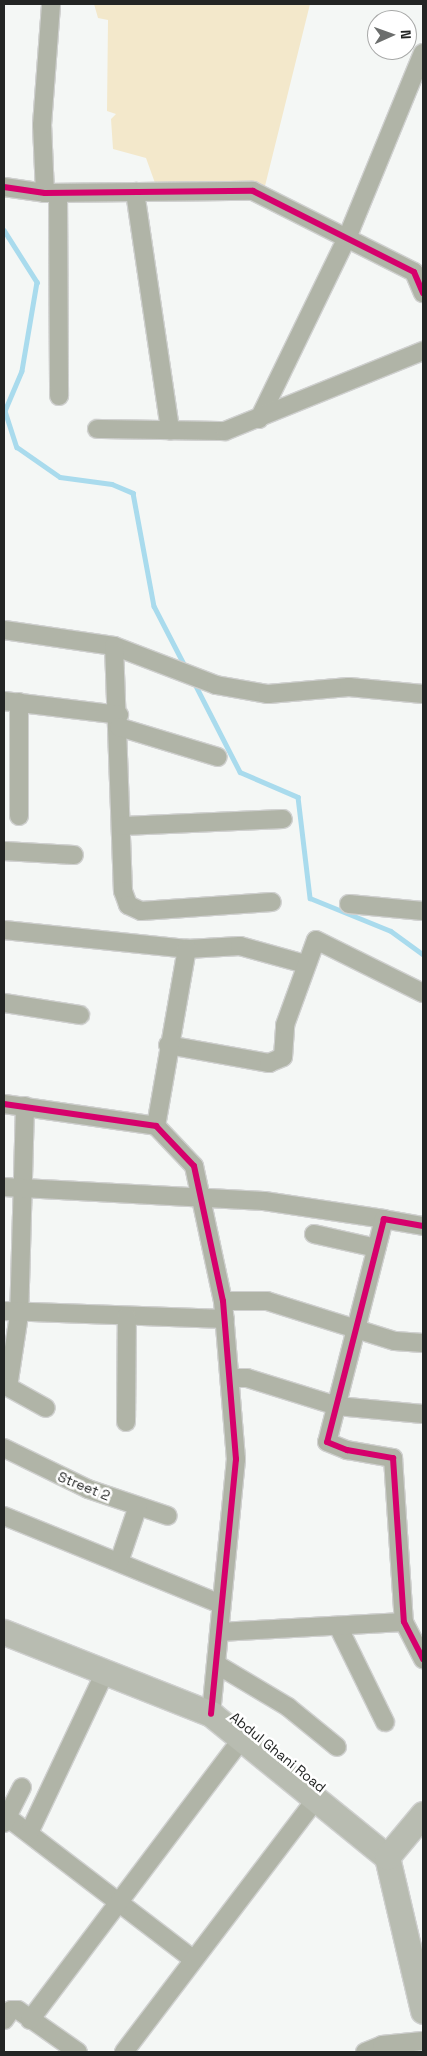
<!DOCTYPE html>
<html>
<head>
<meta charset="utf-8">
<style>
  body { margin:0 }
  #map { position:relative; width:427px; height:2056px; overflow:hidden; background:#f4f7f5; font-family:"Space Grotesk",sans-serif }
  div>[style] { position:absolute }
  .green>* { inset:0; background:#f3e8cb }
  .stream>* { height:4.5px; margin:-2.25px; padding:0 2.25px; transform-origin:2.25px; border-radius:2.25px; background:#a9dbed }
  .roads { filter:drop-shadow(1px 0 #cfd0cf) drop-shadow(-1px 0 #cfd0cf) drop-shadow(0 1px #cfd0cf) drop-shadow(0 -1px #cfd0cf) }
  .street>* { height:18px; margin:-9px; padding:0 9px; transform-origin:9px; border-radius:9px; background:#b0b4a7 }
  .secondary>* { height:25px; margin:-12.5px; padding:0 12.5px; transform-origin:12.5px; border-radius:12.5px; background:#b8bcb1 }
  .cycleway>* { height:6px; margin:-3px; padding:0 3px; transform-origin:3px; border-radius:3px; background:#d6006c }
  span { translate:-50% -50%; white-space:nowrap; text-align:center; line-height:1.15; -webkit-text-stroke:5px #fff; paint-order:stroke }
  .street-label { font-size:14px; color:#232524 }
  .frame { position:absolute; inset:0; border:5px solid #232524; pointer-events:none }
  .north { position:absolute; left:367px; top:10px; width:50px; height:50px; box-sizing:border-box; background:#fff; border:1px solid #a7a8a7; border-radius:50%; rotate:88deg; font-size:14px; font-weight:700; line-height:20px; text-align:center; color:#232524 }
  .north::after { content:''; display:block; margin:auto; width:18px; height:22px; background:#6c6e6d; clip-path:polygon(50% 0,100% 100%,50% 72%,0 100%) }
</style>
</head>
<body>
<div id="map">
  <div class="green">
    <div style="clip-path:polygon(94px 4px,310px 4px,265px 186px,155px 183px,146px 158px,113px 149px,111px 119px,116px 114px,107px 111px,108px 20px,98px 18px)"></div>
  </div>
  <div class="stream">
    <div style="left:4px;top:230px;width:62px;rotate:57.6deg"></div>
    <div style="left:37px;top:282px;width:90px;rotate:99.6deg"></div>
    <div style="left:22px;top:371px;width:43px;rotate:113deg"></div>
    <div style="left:5px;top:411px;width:38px;rotate:72deg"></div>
    <div style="left:17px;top:447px;width:52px;rotate:34.9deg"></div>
    <div style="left:60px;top:477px;width:52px;rotate:7.7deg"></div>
    <div style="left:112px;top:484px;width:23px;rotate:23deg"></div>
    <div style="left:133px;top:493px;width:115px;rotate:79.5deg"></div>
    <div style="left:154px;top:606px;width:68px;rotate:62.7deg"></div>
    <div style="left:194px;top:682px;width:101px;rotate:62.9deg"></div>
    <div style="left:240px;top:772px;width:63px;rotate:23.3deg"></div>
    <div style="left:298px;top:797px;width:102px;rotate:83.2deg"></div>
    <div style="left:310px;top:898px;width:87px;rotate:22.2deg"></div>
    <div style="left:391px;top:931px;width:39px;rotate:36deg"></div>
  </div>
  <div class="roads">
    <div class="street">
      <div style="left:4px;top:187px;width:41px;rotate:8.3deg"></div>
      <div style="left:45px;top:193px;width:208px;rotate:-0.6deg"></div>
      <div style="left:253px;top:191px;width:180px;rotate:26.7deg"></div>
      <div style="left:414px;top:272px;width:23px;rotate:67deg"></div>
      <div style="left:135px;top:192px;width:241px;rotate:81.6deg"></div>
      <div style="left:45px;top:193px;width:68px;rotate:-92.5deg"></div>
      <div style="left:42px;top:125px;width:121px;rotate:-85.7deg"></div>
      <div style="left:58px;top:193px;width:203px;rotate:89.7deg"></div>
      <div style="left:259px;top:419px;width:201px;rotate:-64.1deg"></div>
      <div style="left:347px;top:238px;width:200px;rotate:-67.7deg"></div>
      <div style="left:97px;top:429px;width:128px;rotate:0.9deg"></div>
      <div style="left:225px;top:431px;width:214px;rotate:-22deg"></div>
      <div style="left:4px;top:630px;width:111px;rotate:8.3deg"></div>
      <div style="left:114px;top:646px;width:109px;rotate:20.9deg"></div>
      <div style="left:216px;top:685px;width:53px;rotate:9.8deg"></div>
      <div style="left:268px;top:694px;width:81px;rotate:-4.9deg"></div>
      <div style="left:349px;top:687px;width:74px;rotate:5.4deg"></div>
      <div style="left:114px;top:646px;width:245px;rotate:87.9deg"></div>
      <div style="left:123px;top:891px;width:15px;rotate:70deg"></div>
      <div style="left:128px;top:905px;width:14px;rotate:25deg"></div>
      <div style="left:141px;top:911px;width:131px;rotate:-3.9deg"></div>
      <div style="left:4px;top:701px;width:116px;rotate:6.9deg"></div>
      <div style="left:119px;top:727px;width:103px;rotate:16.9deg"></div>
      <div style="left:19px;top:816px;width:114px;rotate:-90deg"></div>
      <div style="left:123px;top:826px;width:160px;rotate:-2.5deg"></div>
      <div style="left:4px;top:851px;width:70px;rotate:3.3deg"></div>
      <div style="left:349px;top:904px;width:74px;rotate:5.4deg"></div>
      <div style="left:4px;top:930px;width:184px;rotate:5.9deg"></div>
      <div style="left:187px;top:949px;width:53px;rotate:-3.2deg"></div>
      <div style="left:240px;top:946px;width:67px;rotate:15.5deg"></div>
      <div style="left:4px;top:1003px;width:77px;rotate:9deg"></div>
      <div style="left:168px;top:1045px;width:103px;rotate:10.1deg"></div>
      <div style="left:269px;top:1063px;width:15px;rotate:-23deg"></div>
      <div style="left:283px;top:1057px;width:32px;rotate:-86deg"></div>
      <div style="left:285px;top:1025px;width:90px;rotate:-70deg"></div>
      <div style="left:316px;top:940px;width:119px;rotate:26.4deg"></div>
      <div style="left:4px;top:1104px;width:154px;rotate:8.2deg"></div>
      <div style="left:156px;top:1126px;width:55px;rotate:46.5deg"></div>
      <div style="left:194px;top:1166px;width:138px;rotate:77.9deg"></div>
      <div style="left:223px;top:1301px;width:159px;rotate:85.3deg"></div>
      <div style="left:236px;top:1459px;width:256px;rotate:95.6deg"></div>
      <div style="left:25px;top:1106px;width:209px;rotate:91.6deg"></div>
      <div style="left:19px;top:1315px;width:73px;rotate:98.7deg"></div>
      <div style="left:8px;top:1387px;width:43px;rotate:28.9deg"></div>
      <div style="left:156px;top:1126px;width:180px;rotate:-80.1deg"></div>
      <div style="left:4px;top:1187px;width:260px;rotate:3.1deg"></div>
      <div style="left:264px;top:1201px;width:121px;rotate:8.5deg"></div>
      <div style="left:423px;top:1226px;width:40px;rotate:-170deg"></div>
      <div style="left:384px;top:1219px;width:230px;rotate:104.3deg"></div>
      <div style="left:327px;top:1442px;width:22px;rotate:22deg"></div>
      <div style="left:347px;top:1450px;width:47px;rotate:9.9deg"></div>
      <div style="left:393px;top:1458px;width:164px;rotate:86.2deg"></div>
      <div style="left:404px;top:1622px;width:42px;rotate:62.8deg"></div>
      <div style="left:314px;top:1234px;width:64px;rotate:12.7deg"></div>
      <div style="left:223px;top:1301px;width:44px"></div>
      <div style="left:267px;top:1301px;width:134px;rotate:17.4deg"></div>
      <div style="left:395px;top:1341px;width:28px;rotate:4deg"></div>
      <div style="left:4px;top:1311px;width:221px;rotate:2.1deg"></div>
      <div style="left:230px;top:1378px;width:17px"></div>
      <div style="left:247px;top:1378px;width:94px;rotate:17.3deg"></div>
      <div style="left:337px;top:1406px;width:86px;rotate:5.3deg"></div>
      <div style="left:126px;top:1422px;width:105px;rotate:-89.5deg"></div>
      <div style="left:4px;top:1448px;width:93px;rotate:26deg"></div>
      <div style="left:88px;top:1489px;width:84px;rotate:18.6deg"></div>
      <div style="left:4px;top:1516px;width:234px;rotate:22.1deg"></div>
      <div style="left:119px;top:1562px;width:59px;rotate:-71.3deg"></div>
      <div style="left:338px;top:1626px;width:107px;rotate:63.9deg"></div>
      <div style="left:219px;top:1632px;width:185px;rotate:-3.1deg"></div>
      <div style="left:216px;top:1664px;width:84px;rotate:30.8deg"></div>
      <div style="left:288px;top:1707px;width:63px;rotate:39.2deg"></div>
      <div style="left:7px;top:1817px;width:235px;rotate:37.4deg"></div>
      <div style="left:4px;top:1823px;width:40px;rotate:-63.4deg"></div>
      <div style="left:29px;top:1833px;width:176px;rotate:-64.7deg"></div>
      <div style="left:4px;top:2020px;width:12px;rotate:-55deg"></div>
      <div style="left:11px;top:2010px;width:7px"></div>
      <div style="left:18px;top:2010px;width:73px;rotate:35deg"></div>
      <div style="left:30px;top:2020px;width:352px;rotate:-53deg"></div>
      <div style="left:124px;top:2052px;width:318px;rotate:-52.8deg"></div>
      <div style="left:365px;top:2052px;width:18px;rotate:-22deg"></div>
      <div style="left:382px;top:2045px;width:41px;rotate:-5.6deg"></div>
    </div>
    <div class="secondary">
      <div style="left:4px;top:1632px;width:223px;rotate:21.6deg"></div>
      <div style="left:211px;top:1714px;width:227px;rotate:39.1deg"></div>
      <div style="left:387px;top:1857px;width:158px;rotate:76.8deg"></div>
      <div style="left:387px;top:1857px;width:56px;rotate:-50.1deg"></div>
    </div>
  </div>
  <div class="cycleway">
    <div style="left:4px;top:187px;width:41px;rotate:8.3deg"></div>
    <div style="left:45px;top:193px;width:208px;rotate:-0.6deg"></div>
    <div style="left:253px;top:191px;width:180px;rotate:26.7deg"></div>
    <div style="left:414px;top:272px;width:23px;rotate:67deg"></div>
    <div style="left:4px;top:1104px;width:154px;rotate:8.2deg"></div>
    <div style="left:156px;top:1126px;width:55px;rotate:46.5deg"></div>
    <div style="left:194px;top:1166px;width:138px;rotate:77.9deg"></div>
    <div style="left:223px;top:1301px;width:159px;rotate:85.3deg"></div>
    <div style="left:236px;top:1459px;width:256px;rotate:95.6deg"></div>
    <div style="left:423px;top:1226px;width:40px;rotate:-170deg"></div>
    <div style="left:384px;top:1219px;width:230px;rotate:104.3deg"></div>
    <div style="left:327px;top:1442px;width:22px;rotate:22deg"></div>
    <div style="left:347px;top:1450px;width:47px;rotate:9.9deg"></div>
    <div style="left:393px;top:1458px;width:164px;rotate:86.2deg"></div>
    <div style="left:404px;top:1622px;width:42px;rotate:62.8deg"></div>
  </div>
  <div class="street-label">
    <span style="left:84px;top:1486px;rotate:22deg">Street 2</span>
    <span style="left:278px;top:1752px;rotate:39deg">Abdul Ghani Road</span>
  </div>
  <div class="frame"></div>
  <div class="north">N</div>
</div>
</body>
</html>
